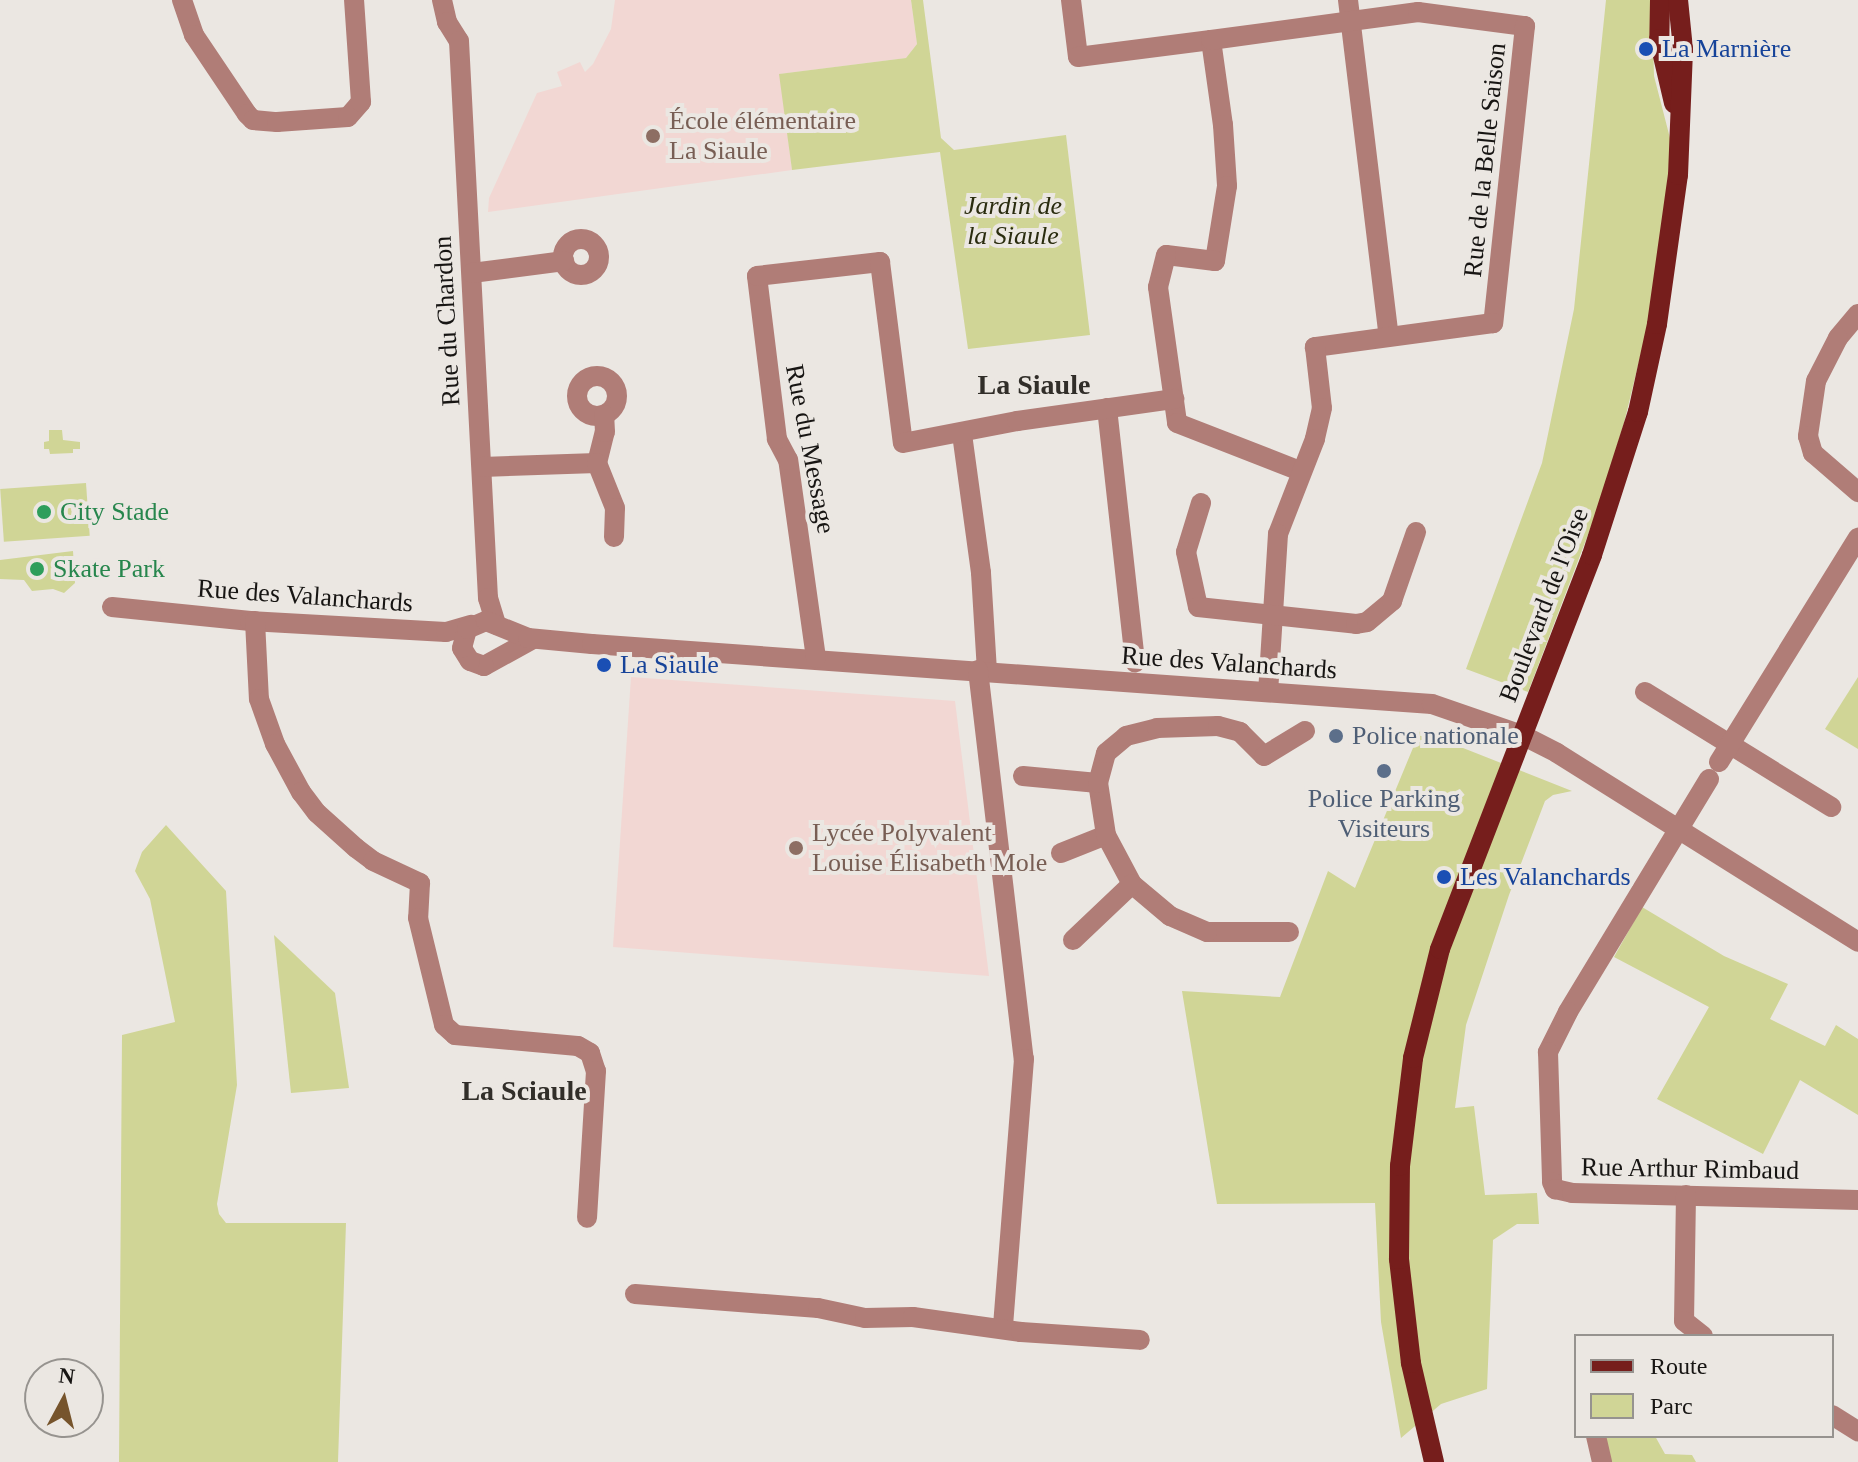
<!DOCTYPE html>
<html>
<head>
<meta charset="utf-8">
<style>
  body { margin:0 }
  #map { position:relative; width:1858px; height:1462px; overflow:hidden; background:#ebe7e2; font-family:"Times New Roman",serif }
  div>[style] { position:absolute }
  .education>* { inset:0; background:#f2d7d3 }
  .green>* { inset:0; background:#d0d596; transform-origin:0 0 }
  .minor>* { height:20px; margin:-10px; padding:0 10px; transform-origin:10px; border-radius:10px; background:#b07d77 }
  .minor>.ring { margin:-10px; padding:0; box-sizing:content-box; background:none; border:20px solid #b07d77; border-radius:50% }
  .major>* { height:20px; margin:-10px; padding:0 10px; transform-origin:10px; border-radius:10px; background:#761e1c }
  .dots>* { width:22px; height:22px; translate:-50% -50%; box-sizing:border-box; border:4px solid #ebe7e2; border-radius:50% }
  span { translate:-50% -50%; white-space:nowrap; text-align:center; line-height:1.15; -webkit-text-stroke:8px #ebe7e2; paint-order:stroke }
  .transit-label { font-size:26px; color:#164399 }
  .left { translate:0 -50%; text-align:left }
  .education-label { font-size:26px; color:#785e54 }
  .street-label { font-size:26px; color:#171513 }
  .park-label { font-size:26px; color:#2a2c0f; font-style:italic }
  .leisure-label { font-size:26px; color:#27864d }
  .service-label { font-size:26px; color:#4e5e75 }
  .neighbourhood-label { font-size:28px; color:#312e29; font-weight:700 }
  .legend { position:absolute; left:1574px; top:1334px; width:260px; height:104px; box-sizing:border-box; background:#ebe7e2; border:2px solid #96938f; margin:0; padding:10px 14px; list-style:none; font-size:24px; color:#171513 }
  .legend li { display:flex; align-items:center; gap:16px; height:40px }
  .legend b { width:40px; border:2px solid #96938f }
  .north { position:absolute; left:24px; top:1358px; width:80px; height:80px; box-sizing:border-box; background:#ebe7e2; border:2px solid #96938f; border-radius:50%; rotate:7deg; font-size:22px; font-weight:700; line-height:32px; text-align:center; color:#171513 }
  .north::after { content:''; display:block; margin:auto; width:28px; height:36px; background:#76542c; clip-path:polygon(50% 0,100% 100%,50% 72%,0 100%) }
</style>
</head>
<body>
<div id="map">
  <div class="education">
    <div style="clip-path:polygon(615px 0,911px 0,917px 44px,906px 58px,780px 74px,792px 170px,488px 212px,489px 198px,537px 93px,562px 86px,557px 72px,580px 62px,585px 72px,593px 64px,611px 29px)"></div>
    <div style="clip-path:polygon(631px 677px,955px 701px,989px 976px,613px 947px)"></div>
  </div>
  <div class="green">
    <div style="clip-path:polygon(911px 0,923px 0,941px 138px,954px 150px,1066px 135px,1090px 335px,968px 349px,940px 152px,792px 170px,779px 74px,906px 58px,917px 44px)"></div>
    <div style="clip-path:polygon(1606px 0,1652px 0,1654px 76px,1671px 142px,1663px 232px,1650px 316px,1624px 423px,1597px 511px,1528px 692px,1466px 669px,1542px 463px,1574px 309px)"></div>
    <div style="clip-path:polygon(49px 430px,62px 430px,63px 440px,80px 442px,80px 449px,73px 449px,73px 453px,50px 454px,49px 449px,44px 449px,44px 442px,49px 441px)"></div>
    <div style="left:86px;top:483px;width:53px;height:86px;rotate:86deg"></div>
    <div style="clip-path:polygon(73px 551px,75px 583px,64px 593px,53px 589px,32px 591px,24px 580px,0 579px,0 560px)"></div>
    <div style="clip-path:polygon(1858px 677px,1858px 749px,1825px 729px)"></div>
    <div style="clip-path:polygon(1420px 731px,1572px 791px,1553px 795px,1545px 801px,1509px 895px,1466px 1025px,1455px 1108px,1474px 1106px,1485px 1195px,1537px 1193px,1539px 1224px,1517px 1224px,1493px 1240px,1487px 1389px,1441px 1404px,1401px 1438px,1381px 1322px,1375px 1203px,1217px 1204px,1182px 991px,1280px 997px,1328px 871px,1355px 888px)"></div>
    <div style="clip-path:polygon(166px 825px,226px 891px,237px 1085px,217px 1204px,219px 1214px,226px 1223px,346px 1223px,338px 1462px,119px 1462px,122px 1035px,175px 1022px,150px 899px,135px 871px,142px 852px)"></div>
    <div style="clip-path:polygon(1642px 907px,1724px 956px,1788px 984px,1770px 1019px,1825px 1046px,1836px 1025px,1858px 1039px,1858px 1115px,1800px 1080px,1763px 1154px,1657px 1099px,1709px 1007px,1614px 957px)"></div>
    <div style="clip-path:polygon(274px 935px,335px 993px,349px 1088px,291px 1093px)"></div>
    <div style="clip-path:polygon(1601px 1436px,1655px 1436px,1665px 1454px,1692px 1455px,1696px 1462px,1608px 1462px)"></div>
  </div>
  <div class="minor">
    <div style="left:182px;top:0;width:37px;rotate:71deg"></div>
    <div style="left:194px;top:35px;width:95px;rotate:56.1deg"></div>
    <div style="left:247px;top:114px;width:8px;rotate:45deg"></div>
    <div style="left:253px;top:120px;width:24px;rotate:5deg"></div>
    <div style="left:277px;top:122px;width:71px;rotate:-4deg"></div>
    <div style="left:348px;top:117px;width:20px;rotate:-49deg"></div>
    <div style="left:361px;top:102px;width:102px;rotate:-93.9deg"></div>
    <div style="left:442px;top:0;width:23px;rotate:77deg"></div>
    <div style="left:447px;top:22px;width:22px;rotate:58deg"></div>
    <div style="left:459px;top:41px;width:558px;rotate:87.02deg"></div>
    <div style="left:488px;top:598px;width:28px;rotate:73deg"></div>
    <div style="left:1071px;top:0;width:57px;rotate:83deg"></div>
    <div style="left:1078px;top:57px;width:134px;rotate:-7.3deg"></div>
    <div style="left:1211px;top:40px;width:86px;rotate:82deg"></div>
    <div style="left:1223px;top:125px;width:61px;rotate:86.2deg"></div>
    <div style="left:1227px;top:186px;width:76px;rotate:99.1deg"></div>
    <div style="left:1215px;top:261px;width:49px;rotate:-173deg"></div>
    <div style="left:1166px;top:255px;width:33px;rotate:104deg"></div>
    <div style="left:1158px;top:287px;width:137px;rotate:82deg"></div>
    <div style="left:1177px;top:423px;width:132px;rotate:21.3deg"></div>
    <div style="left:1348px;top:0;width:339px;rotate:83.1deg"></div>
    <div style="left:1211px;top:40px;width:209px;rotate:-7.7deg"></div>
    <div style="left:1418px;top:12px;width:108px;rotate:7.5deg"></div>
    <div style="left:1525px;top:26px;width:299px;rotate:96.1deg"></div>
    <div style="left:1493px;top:323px;width:180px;rotate:172.3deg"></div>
    <div style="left:1315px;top:347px;width:61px;rotate:83.5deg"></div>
    <div style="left:1322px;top:408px;width:32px;rotate:103deg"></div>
    <div style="left:1315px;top:439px;width:102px;rotate:111.3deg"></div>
    <div style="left:1278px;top:534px;width:158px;rotate:93.6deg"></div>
    <div class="ring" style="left:563px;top:239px;width:16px;height:16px"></div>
    <div style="left:472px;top:273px;width:93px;rotate:-7.4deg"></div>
    <div style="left:1858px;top:314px;width:31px;rotate:130deg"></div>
    <div style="left:1838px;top:338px;width:48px;rotate:117.1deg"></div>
    <div style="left:1816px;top:381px;width:56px;rotate:98.3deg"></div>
    <div style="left:1808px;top:436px;width:18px;rotate:74deg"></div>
    <div style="left:1813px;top:453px;width:60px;rotate:40.9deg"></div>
    <div class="ring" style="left:577px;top:376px;width:20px;height:20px"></div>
    <div style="left:1107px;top:408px;width:256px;rotate:83.7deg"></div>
    <div style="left:962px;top:434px;width:140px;rotate:82.2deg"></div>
    <div style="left:981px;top:573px;width:98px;rotate:86.5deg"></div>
    <div style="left:597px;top:463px;width:32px;rotate:-76deg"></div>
    <div style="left:605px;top:432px;width:17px;rotate:-93deg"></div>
    <div style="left:482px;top:467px;width:115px;rotate:-2deg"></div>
    <div style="left:597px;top:463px;width:48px;rotate:68.2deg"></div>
    <div style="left:615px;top:508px;width:29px;rotate:92deg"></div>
    <div style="left:1201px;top:503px;width:51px;rotate:107deg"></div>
    <div style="left:1186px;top:552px;width:56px;rotate:77.7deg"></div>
    <div style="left:1198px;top:607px;width:159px;rotate:6.1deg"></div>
    <div style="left:1356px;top:624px;width:11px;rotate:-10deg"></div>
    <div style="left:1367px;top:622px;width:33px;rotate:-40deg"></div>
    <div style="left:1392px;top:601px;width:73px;rotate:-70.8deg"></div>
    <div style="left:112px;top:607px;width:139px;rotate:5.8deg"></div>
    <div style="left:250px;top:621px;width:196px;rotate:3.2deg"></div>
    <div style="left:446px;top:632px;width:26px;rotate:-16deg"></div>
    <div style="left:255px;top:621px;width:78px;rotate:87.1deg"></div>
    <div style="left:259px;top:699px;width:48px;rotate:70.4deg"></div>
    <div style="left:275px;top:744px;width:55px;rotate:61.6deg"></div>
    <div style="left:301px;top:792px;width:26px;rotate:53deg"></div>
    <div style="left:317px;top:813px;width:52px;rotate:41.9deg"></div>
    <div style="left:356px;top:848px;width:21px;rotate:37deg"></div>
    <div style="left:373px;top:861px;width:52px;rotate:25.1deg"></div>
    <div style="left:420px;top:883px;width:35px;rotate:93deg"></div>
    <div style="left:418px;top:918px;width:110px;rotate:76.3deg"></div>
    <div style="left:444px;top:1025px;width:15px;rotate:42deg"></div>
    <div style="left:455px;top:1035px;width:123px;rotate:5.1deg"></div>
    <div style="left:578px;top:1046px;width:14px;rotate:30deg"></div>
    <div style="left:590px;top:1053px;width:19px;rotate:72deg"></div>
    <div style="left:596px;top:1071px;width:147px;rotate:93.5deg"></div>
    <div style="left:533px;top:639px;width:56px;rotate:151.1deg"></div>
    <div style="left:484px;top:666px;width:15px;rotate:-160deg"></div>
    <div style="left:470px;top:661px;width:15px;rotate:-122deg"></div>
    <div style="left:462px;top:648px;width:20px;rotate:-75deg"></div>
    <div style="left:467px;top:629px;width:21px;rotate:-23deg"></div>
    <div style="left:486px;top:621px;width:45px;rotate:22deg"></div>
    <div style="left:528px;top:638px;width:64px;rotate:5.4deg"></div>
    <div style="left:592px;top:644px;width:842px;rotate:4.09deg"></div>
    <div style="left:1432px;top:704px;width:95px;rotate:19deg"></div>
    <div style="left:1522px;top:735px;width:39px;rotate:27deg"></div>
    <div style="left:1557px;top:753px;width:355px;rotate:32.1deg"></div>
    <div style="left:816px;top:658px;width:200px;rotate:-98deg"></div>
    <div style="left:788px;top:460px;width:24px;rotate:-118deg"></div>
    <div style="left:777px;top:439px;width:164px;rotate:-97deg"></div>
    <div style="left:757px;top:276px;width:124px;rotate:-6.5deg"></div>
    <div style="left:880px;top:262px;width:182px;rotate:82.8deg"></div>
    <div style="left:903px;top:443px;width:116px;rotate:-10.9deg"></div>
    <div style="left:1017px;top:421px;width:159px;rotate:-8deg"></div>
    <div style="left:978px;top:670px;width:392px;rotate:83.3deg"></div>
    <div style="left:1024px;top:1059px;width:268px;rotate:94.5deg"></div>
    <div style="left:1645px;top:692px;width:219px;rotate:31.7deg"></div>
    <div style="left:1719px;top:762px;width:264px;rotate:-58.2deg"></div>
    <div style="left:1023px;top:776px;width:75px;rotate:5.3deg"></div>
    <div style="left:1709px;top:779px;width:272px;rotate:121.2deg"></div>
    <div style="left:1568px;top:1012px;width:45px;rotate:116.6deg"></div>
    <div style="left:1548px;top:1052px;width:130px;rotate:88.2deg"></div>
    <div style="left:1552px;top:1182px;width:8px;rotate:67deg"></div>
    <div style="left:1555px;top:1189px;width:17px;rotate:13deg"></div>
    <div style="left:1572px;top:1193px;width:286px;rotate:1.4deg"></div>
    <div style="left:1061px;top:853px;width:48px;rotate:-21.8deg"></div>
    <div style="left:1289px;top:932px;width:82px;rotate:180deg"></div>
    <div style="left:1207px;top:932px;width:40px;rotate:-156.6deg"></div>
    <div style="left:1170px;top:916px;width:50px;rotate:-139.9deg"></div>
    <div style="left:1132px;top:884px;width:55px;rotate:-118deg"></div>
    <div style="left:1106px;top:835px;width:53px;rotate:-98.7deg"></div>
    <div style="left:1098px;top:783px;width:31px;rotate:-75deg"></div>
    <div style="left:1106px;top:753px;width:26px;rotate:-40deg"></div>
    <div style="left:1126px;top:736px;width:32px;rotate:-14deg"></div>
    <div style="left:1157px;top:728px;width:61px;rotate:-1.9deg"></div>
    <div style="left:1218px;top:726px;width:23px;rotate:15deg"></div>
    <div style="left:1240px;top:732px;width:34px;rotate:45deg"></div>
    <div style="left:1264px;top:756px;width:48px;rotate:-31.4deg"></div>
    <div style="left:1073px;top:940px;width:81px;rotate:-43.5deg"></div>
    <div style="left:1686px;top:1195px;width:126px;rotate:90.9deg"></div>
    <div style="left:1684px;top:1321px;width:24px;rotate:38deg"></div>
    <div style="left:635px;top:1294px;width:184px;rotate:4.4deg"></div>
    <div style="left:818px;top:1308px;width:48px;rotate:12deg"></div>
    <div style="left:865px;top:1318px;width:48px;rotate:-1.2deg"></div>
    <div style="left:913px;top:1317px;width:109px;rotate:7.9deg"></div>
    <div style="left:1021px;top:1332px;width:119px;rotate:3.8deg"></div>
    <div style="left:1832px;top:1415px;width:31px;rotate:32deg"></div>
    <div style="left:1596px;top:1436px;width:27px;rotate:77deg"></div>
  </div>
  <div class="major">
    <div style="left:1660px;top:0;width:39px;rotate:91deg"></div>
    <div style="left:1659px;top:39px;width:66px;rotate:76.8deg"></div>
    <div style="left:1434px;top:1462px;width:102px;rotate:-103.1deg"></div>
    <div style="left:1411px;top:1363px;width:105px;rotate:-96.6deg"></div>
    <div style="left:1399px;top:1259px;width:93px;rotate:-89.4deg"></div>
    <div style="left:1400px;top:1166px;width:109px;rotate:-83.1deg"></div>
    <div style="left:1413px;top:1058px;width:112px;rotate:-76.1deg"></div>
    <div style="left:1440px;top:949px;width:422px;rotate:-68.9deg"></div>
    <div style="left:1592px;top:555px;width:150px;rotate:-72.2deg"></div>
    <div style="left:1638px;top:412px;width:90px;rotate:-77.8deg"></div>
    <div style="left:1657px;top:324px;width:150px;rotate:-82deg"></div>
    <div style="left:1678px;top:175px;width:126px;rotate:-87.7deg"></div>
    <div style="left:1683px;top:49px;width:49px;rotate:-95.8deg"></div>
  </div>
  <div class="dots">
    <div style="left:1646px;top:49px;background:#1a4fb4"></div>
    <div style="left:653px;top:136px;background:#8d6e63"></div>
    <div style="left:44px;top:512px;background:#2e9e5b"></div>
    <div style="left:37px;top:569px;background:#2e9e5b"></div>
    <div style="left:604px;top:665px;background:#1a4fb4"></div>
    <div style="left:1336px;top:736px;background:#5c6f8a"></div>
    <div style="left:1384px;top:771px;background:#5c6f8a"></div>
    <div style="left:796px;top:848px;background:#8d6e63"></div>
    <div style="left:1444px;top:877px;background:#1a4fb4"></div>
  </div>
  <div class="transit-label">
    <span class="left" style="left:1662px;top:49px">La Marnière</span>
    <span class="left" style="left:620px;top:665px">La Siaule</span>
    <span class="left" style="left:1460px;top:877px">Les Valanchards</span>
  </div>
  <div class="education-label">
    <span class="left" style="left:669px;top:136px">École élémentaire<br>La Siaule</span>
    <span class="left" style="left:812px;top:848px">Lycée Polyvalent<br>Louise Élisabeth Mole</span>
  </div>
  <div class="street-label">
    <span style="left:1485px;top:160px;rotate:-84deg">Rue de la Belle Saison</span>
    <span style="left:447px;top:321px;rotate:-93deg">Rue du Chardon</span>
    <span style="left:810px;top:449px;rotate:79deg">Rue du Message</span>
    <span style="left:305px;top:596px;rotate:4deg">Rue des Valanchards</span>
    <span style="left:1544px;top:605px;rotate:-69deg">Boulevard de l'Oise</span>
    <span style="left:1229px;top:663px;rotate:4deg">Rue des Valanchards</span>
    <span style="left:1690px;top:1169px;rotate:1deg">Rue Arthur Rimbaud</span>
  </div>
  <div class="park-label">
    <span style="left:1013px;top:221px">Jardin de<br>la Siaule</span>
  </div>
  <div class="leisure-label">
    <span class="left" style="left:60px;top:512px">City Stade</span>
    <span class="left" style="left:53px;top:569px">Skate Park</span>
  </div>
  <div class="service-label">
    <span class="left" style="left:1352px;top:736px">Police nationale</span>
    <span style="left:1384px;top:814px">Police Parking<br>Visiteurs</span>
  </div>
  <div class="neighbourhood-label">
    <span style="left:1034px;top:385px">La Siaule</span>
    <span style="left:524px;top:1091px">La Sciaule</span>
  </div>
  <ul class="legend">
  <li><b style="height:10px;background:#761e1c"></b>Route</li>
  <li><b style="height:22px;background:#d0d596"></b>Parc</li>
  </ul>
  <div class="north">N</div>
</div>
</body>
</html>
